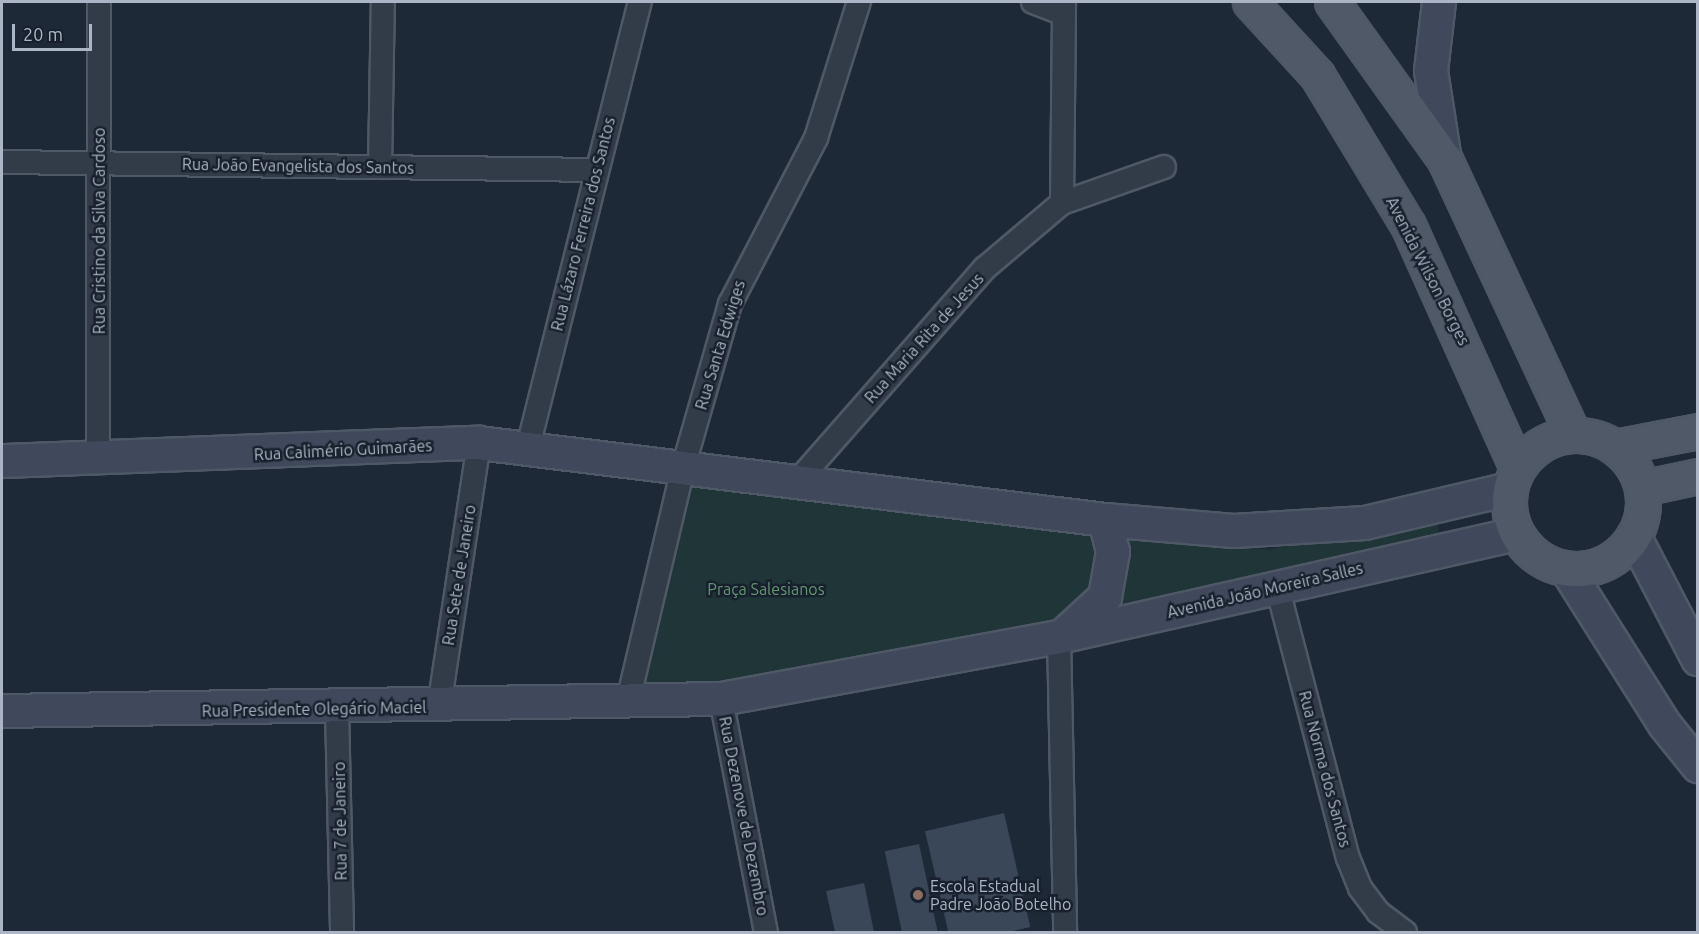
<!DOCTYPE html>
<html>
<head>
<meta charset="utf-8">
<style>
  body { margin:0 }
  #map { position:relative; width:1699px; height:934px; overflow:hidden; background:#1e2937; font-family:Ubuntu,sans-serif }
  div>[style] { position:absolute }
  .green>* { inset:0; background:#203538 }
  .building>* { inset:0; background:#3a4758; transform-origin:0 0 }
  .roads { filter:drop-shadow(2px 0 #4f5866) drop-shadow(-2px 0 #4f5866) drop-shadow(0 2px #4f5866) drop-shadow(0 -2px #4f5866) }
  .street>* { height:22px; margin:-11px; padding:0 11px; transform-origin:11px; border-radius:11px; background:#323b48 }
  .secondary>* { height:32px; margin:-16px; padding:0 16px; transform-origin:16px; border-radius:16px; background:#3f495b }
  .primary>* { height:33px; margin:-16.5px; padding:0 16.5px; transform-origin:16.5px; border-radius:16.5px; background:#4f5968 }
  .primary>.ring { margin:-16.5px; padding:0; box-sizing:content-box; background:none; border:33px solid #4f5968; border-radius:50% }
  .dots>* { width:16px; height:16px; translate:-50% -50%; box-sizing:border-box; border:3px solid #17202c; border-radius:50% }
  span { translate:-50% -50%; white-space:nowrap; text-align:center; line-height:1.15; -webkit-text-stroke:5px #17202c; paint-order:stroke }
  .street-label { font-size:16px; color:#abb5c5 }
  .park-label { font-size:16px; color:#62966f }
  .poi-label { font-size:16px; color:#abb5c5 }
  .left { translate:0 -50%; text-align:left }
  .frame { position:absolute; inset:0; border:3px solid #abb5c5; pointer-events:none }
  .scale { position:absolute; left:12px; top:24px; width:80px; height:27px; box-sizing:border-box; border:3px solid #abb5c5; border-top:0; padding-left:8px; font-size:18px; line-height:21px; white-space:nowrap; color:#abb5c5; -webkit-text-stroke:4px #17202c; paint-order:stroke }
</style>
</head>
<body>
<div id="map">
  <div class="green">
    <div style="clip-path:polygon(689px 480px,1269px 550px,1435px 512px,1440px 539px,1042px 639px,637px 697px)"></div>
  </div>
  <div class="building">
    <div style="left:1004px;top:813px;width:117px;height:81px;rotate:77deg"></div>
    <div style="left:919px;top:844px;width:90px;height:35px;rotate:78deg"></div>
    <div style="clip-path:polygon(864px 883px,874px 932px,835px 932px,826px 891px)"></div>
  </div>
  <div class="roads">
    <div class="street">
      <div style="left:1033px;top:2px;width:30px;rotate:21deg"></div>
      <div style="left:2px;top:162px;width:593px;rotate:0.77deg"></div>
      <div style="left:380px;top:167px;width:165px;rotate:-89deg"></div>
      <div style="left:1062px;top:203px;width:108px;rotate:-19.4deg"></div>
      <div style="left:528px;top:447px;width:459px;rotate:-75.9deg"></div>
      <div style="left:98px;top:460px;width:458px;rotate:-89.9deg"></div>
      <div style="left:796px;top:483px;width:286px;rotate:-48.7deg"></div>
      <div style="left:985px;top:268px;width:101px;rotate:-40.2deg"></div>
      <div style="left:1062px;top:203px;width:201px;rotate:-89.4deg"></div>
      <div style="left:1277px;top:586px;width:281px;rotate:75.4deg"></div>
      <div style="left:1348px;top:858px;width:32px;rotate:68deg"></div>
      <div style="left:1360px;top:888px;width:30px;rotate:53deg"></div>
      <div style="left:1378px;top:912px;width:34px;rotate:37deg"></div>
      <div style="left:1059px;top:637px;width:295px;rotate:88.8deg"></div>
      <div style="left:721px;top:699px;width:237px;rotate:79.1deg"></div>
      <div style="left:627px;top:705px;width:244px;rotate:-76.7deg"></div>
      <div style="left:683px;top:468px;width:171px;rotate:-74deg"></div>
      <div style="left:730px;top:304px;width:187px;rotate:-62.6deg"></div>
      <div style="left:816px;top:138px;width:143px;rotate:-72.5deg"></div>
      <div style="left:439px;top:707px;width:267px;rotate:-81.4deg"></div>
      <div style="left:337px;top:709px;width:223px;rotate:88.7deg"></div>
    </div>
    <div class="secondary">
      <div style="left:1439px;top:2px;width:69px;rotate:96.6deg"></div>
      <div style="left:1431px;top:71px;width:90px;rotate:81.1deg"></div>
      <div style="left:2px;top:461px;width:477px;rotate:-2.2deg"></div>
      <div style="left:479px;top:443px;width:631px;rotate:7.01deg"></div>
      <div style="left:1105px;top:520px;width:129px;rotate:4.9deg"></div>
      <div style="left:1234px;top:531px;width:131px;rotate:-3.5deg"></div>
      <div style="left:1365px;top:523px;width:148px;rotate:-13.3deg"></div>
      <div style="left:1634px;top:536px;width:139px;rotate:62.5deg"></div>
      <div style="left:1567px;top:570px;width:183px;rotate:57.7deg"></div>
      <div style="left:1665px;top:725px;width:53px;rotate:51.2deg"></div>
      <div style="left:1067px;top:632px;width:52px;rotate:-42.6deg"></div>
      <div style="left:1105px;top:597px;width:46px;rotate:-79.9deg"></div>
      <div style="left:1113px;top:552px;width:33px;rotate:-104deg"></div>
      <div style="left:2px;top:711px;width:719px;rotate:-0.96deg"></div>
      <div style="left:721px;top:699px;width:344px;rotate:-10.4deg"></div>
      <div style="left:1059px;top:637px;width:468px;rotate:-12.7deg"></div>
    </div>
    <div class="primary">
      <div style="left:1250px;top:2px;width:99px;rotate:47.5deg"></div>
      <div style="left:1317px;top:75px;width:175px;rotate:58.8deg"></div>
      <div style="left:1408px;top:225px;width:266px;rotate:65.8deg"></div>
      <div style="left:1332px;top:2px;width:194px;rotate:54.4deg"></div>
      <div style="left:1445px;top:160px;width:302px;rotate:65deg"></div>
      <div class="ring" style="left:1509px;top:435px;width:101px;height:101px"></div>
      <div style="left:1615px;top:447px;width:85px;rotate:-10.9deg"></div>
      <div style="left:1642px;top:488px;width:57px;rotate:-12.1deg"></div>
    </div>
  </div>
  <div class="dots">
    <div style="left:918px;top:895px;background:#8d6e63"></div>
  </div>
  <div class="street-label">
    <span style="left:298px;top:166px;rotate:1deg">Rua João Evangelista dos Santos</span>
    <span style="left:583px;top:224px;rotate:-76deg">Rua Lázaro Ferreira dos Santos</span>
    <span style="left:99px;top:231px;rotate:-90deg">Rua Cristino da Silva Cardoso</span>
    <span style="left:1428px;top:271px;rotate:63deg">Avenida Wilson Borges</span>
    <span style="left:924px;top:338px;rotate:-48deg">Rua Maria Rita de Jesus</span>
    <span style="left:720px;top:345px;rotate:-73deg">Rua Santa Edwiges</span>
    <span style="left:343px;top:450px;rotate:-3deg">Rua Calimério Guimarães</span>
    <span style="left:459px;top:575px;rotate:-81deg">Rua Sete de Janeiro</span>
    <span style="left:1265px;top:590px;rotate:-13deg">Avenida João Moreira Salles</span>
    <span style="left:314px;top:709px;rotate:-1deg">Rua Presidente Olegário Maciel</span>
    <span style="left:1325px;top:769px;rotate:75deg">Rua Norma dos Santos</span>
    <span style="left:744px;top:816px;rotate:79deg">Rua Dezenove de Dezembro</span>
    <span style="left:340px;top:821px;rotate:-91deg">Rua 7 de Janeiro</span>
  </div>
  <div class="park-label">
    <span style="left:766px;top:589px">Praça Salesianos</span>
  </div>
  <div class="poi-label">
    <span class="left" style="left:930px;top:895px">Escola Estadual<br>Padre João Botelho</span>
  </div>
  <div class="frame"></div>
  <div class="scale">20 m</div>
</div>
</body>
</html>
